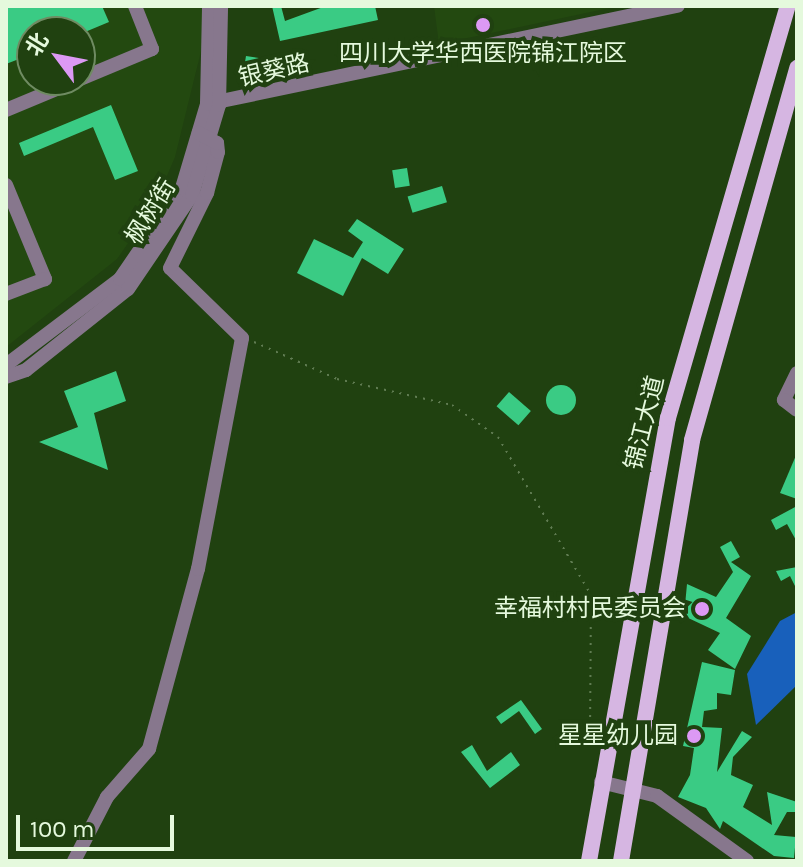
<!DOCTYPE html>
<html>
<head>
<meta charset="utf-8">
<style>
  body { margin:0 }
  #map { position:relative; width:803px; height:867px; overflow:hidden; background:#204110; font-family:Karla,"Noto Sans SC",sans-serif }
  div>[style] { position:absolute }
  .built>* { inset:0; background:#234910 }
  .water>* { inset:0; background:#1860bb }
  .building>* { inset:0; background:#3acb84; transform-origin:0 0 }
  .round { border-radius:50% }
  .path>* { height:2px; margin-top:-1px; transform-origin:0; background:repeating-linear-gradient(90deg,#607c52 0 2px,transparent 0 8px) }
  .minor>* { height:14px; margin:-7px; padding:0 7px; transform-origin:7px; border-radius:7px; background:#87778d }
  .major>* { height:16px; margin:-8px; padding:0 8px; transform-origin:8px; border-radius:8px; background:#d6b6e2 }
  .dots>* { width:22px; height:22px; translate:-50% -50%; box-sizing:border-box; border:4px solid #204110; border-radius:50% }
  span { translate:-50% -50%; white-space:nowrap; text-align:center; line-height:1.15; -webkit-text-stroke:8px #204110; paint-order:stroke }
  .poi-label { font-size:24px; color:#e5f9dd }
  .right { translate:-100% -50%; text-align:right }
  .street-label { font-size:24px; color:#e5f9dd }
  .frame { position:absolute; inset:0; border:8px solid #e5f9dd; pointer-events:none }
  .north { position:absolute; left:16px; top:16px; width:80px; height:80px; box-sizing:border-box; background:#204110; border:2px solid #6f8b62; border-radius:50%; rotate:302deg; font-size:22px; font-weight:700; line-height:32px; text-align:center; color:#e5f9dd }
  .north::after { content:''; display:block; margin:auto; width:28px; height:36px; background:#dc99f4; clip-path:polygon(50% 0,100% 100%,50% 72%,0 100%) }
  .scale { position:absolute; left:16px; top:815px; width:158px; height:36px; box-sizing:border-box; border:4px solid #e5f9dd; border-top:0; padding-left:10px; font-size:24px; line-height:28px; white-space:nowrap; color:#e5f9dd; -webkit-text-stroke:6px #204110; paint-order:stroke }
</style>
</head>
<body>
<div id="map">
  <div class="built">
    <div style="clip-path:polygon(evenodd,6px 6px,203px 6px,206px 31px,175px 157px,154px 206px,117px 259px,6px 347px,6px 6px,32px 32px,80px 32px,80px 80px,32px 80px,32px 32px)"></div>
    <div style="clip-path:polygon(434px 6px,619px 6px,439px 44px)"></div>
  </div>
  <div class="water">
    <div style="clip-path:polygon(797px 612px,797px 685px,756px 725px,747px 674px,780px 621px)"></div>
  </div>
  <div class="building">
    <div style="clip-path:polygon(6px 6px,102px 6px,109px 22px,85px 32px,32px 32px,32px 54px,6px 64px)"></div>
    <div style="clip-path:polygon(272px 6px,281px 6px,285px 21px,326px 6px,375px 6px,378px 20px,280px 41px)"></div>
    <div style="left:246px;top:56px;width:13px;height:21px;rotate:9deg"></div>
    <div style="clip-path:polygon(111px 105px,138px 171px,115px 180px,93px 127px,24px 156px,19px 143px)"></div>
    <div style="left:407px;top:168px;width:18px;height:15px;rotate:81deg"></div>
    <div style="left:442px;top:186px;width:17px;height:36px;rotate:73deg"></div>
    <div style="clip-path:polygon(357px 219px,404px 249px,388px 274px,362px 258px,343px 296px,297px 273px,314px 239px,353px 258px,363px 242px,348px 231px)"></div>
    <div style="clip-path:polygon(116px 371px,126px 401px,94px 413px,108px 470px,39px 442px,78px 427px,64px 391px)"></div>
    <div class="round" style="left:546px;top:385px;width:30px;height:30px"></div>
    <div style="left:509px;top:392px;width:29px;height:19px;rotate:41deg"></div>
    <div style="clip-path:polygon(797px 453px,797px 499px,780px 493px)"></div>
    <div style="clip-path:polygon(797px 506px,797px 542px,787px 524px,776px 530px,771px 520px)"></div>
    <div style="clip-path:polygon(731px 541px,740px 557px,731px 562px,751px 576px,726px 618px,751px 636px,735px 669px,708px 650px,720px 633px,684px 616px,687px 584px,716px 597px,733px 572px,720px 547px)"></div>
    <div style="clip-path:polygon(797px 567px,797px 590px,790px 576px,781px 581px,776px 571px)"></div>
    <div style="clip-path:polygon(702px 662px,735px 670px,731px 695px,717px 693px,717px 709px,704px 711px,702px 727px,722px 728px,717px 772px,742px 731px,752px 737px,733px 757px,731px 775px,753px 785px,743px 807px,772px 825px,767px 792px,797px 802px,797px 812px,787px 812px,774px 835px,796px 837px,794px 858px,774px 856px,723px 821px,720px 829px,706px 808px,678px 797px,690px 775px,694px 748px,683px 746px)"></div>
    <div style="clip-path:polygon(521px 700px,542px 729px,535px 734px,519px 711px,501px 724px,496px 717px)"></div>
    <div style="clip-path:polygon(472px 745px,487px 771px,511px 752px,520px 765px,490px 788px,461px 752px)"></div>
  </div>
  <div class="path">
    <div style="left:254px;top:342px;width:91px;rotate:24deg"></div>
    <div style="left:337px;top:379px;width:118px;rotate:12.7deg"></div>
    <div style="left:452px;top:405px;width:56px;rotate:34.8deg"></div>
    <div style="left:498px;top:437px;width:183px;rotate:59.5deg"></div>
    <div style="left:591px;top:595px;width:129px;rotate:90.4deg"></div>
    <div style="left:590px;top:724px;width:12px;rotate:48deg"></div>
  </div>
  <div class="minor">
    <div style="left:80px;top:79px;width:78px;rotate:-22.6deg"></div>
    <div style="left:152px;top:49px;width:46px;rotate:-111.6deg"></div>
    <div style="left:207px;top:104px;width:481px;rotate:-11.8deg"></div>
    <div style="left:6px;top:110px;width:78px;rotate:-22.6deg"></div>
    <div style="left:6px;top:185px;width:102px;rotate:67.5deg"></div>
    <div style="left:45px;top:279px;width:42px;rotate:159deg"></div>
    <div style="left:6px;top:365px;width:143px;rotate:-37deg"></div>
    <div style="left:120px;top:279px;width:110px;rotate:-55.7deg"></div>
    <div style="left:182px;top:188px;width:88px;rotate:-73.4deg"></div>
    <div style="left:207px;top:104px;width:98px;rotate:-88.8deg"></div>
    <div style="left:797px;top:373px;width:30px;rotate:116deg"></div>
    <div style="left:784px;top:400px;width:16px;rotate:38deg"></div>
    <div style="left:6px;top:377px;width:21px;rotate:-19deg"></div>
    <div style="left:26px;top:370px;width:130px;rotate:-38.5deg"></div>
    <div style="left:128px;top:289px;width:114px;rotate:-55.8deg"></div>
    <div style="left:192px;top:195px;width:94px;rotate:-73.3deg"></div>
    <div style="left:219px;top:105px;width:99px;rotate:-88.8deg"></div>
    <div style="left:601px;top:782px;width:58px;rotate:14deg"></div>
    <div style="left:657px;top:796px;width:111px;rotate:35.8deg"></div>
    <div style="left:74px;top:861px;width:72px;rotate:-62.7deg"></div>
    <div style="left:107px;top:797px;width:64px;rotate:-48.8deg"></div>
    <div style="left:149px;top:749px;width:187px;rotate:-74.8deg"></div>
    <div style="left:198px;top:569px;width:235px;rotate:-79.2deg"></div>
    <div style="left:242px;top:338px;width:100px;rotate:-135.8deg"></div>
    <div style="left:170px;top:268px;width:84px;rotate:-63.7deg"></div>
    <div style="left:207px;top:193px;width:42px;rotate:-75deg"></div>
    <div style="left:218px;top:152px;width:9px;rotate:-96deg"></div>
    <div style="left:217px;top:143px;width:21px;rotate:-151deg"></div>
  </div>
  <div class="major">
    <div style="left:589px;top:861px;width:450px;rotate:-79.9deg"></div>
    <div style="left:668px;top:418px;width:429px;rotate:-73.8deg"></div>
    <div style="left:621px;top:861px;width:427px;rotate:-80.4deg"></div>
    <div style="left:692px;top:440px;width:387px;rotate:-74.2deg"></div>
  </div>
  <div class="dots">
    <div style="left:483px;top:25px;background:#dc99f4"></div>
    <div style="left:702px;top:609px;background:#dc99f4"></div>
    <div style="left:694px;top:736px;background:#dc99f4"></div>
  </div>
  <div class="poi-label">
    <span style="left:483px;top:54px">四川大学华西医院锦江院区</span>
    <span class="right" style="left:686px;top:609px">幸福村村民委员会</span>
    <span class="right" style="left:678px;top:736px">星星幼儿园</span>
  </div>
  <div class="street-label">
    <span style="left:274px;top:71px;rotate:-13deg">银葵路</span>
    <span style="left:151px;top:212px;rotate:-58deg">枫树街</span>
    <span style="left:645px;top:423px;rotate:-76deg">锦江大道</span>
  </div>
  <div class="frame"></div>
  <div class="north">北</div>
  <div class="scale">100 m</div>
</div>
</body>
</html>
